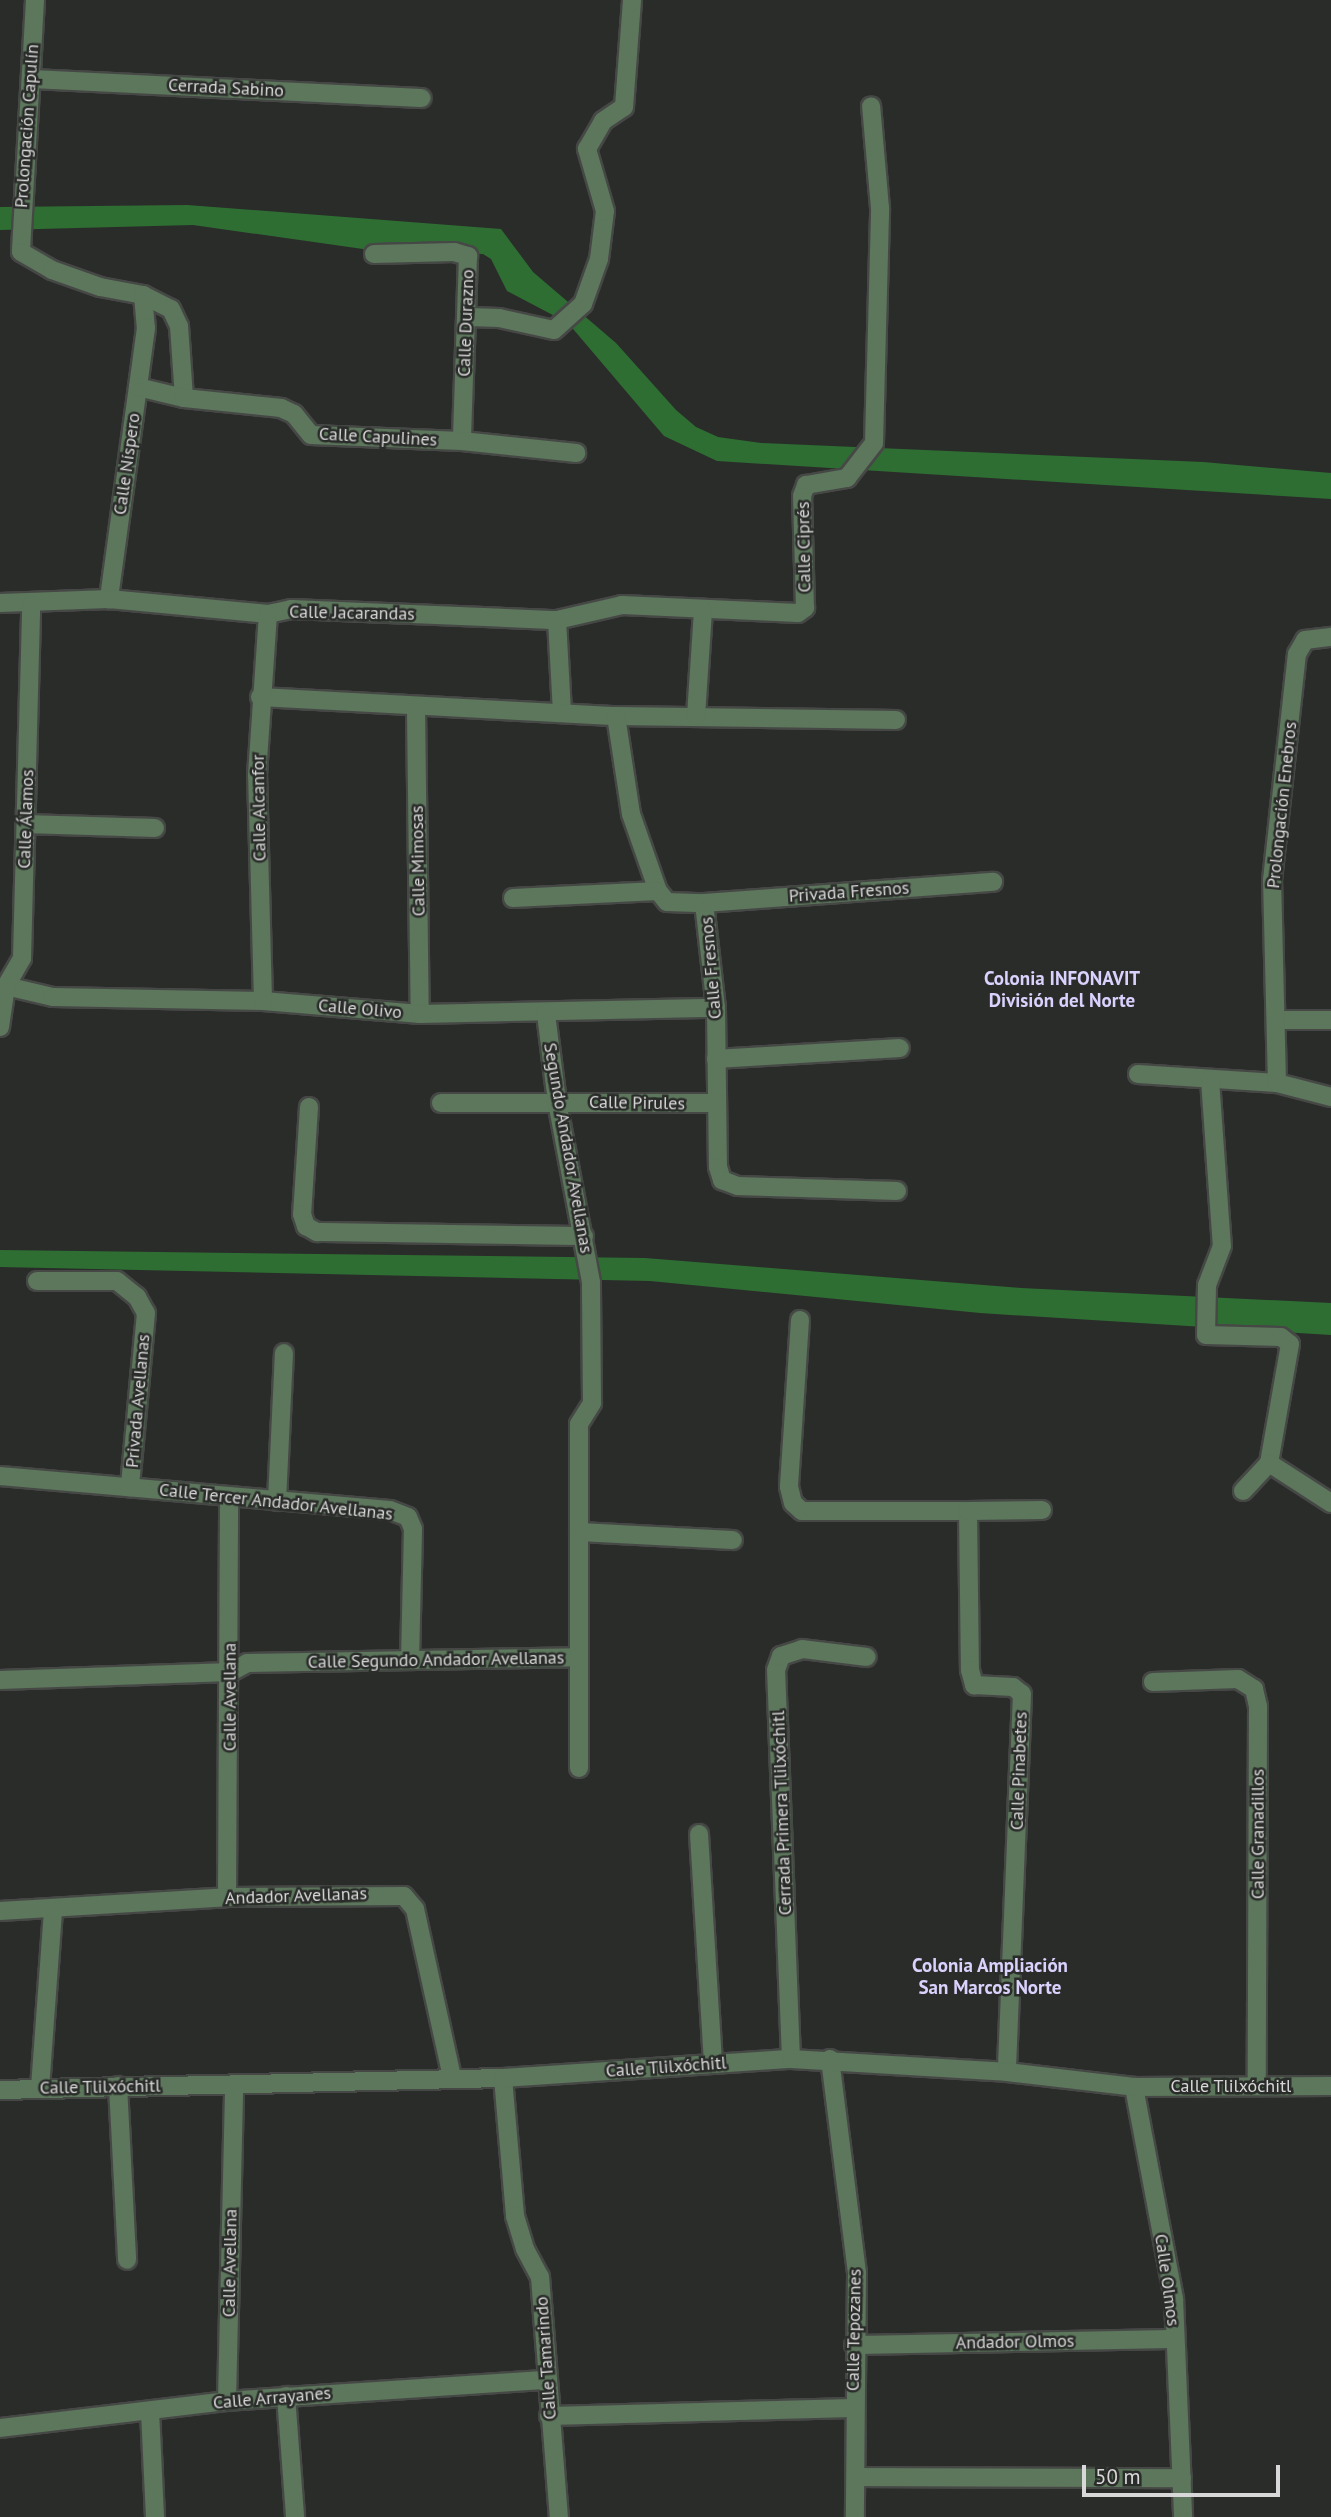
<!DOCTYPE html>
<html>
<head>
<meta charset="utf-8">
<style>
  body { margin:0 }
  #map { position:relative; width:1331px; height:2517px; overflow:hidden; background:#2a2c2a; font-family:"PT Sans",sans-serif }
  div>[style] { position:absolute }
  .water>* { inset:0; background:#2e6e32 }
  .roads { filter:drop-shadow(2px 0 #464846) drop-shadow(-2px 0 #464846) drop-shadow(0 2px #464846) drop-shadow(0 -2px #464846) }
  .minor>* { height:18px; margin:-9px; padding:0 9px; transform-origin:9px; border-radius:9px; background:#5c775c }
  span { translate:-50% -50%; white-space:nowrap; text-align:center; line-height:1.15; -webkit-text-stroke:5px #2a2c2a; paint-order:stroke }
  .street-label { font-size:18px; color:#d7d8d7 }
  .neighbourhood-label { font-size:19px; color:#dad1fd; font-weight:700 }
  .scale { position:absolute; left:1082px; top:2465px; width:198px; height:32px; box-sizing:border-box; border:4px solid #d7d8d7; border-top:0; padding-left:9px; font-size:21px; line-height:24px; white-space:nowrap; color:#d7d8d7; -webkit-text-stroke:5px #2a2c2a; paint-order:stroke }
</style>
</head>
<body>
<div id="map">
  <div class="water">
    <div style="clip-path:polygon(187px 205px,501px 229px,533px 272px,616px 343px,676px 410px,696px 427px,718px 437px,761px 443px,1203px 462px,1331px 473px,1331px 499px,717px 461px,664px 436px,568px 323px,507px 291px,491px 259px,483px 254px,384px 252px,193px 225px,0 230px,0 207px)"></div>
    <div style="clip-path:polygon(0 1250px,645px 1258px,1021px 1288px,1331px 1303px,1331px 1335px,980px 1313px,650px 1281px,0 1267px)"></div>
  </div>
  <div class="roads">
    <div class="minor">
      <div style="left:35px;top:0;width:252px;rotate:93.2deg"></div>
      <div style="left:21px;top:252px;width:36px;rotate:30deg"></div>
      <div style="left:52px;top:270px;width:51px;rotate:19.5deg"></div>
      <div style="left:100px;top:287px;width:44px;rotate:10.5deg"></div>
      <div style="left:143px;top:295px;width:33px;rotate:85deg"></div>
      <div style="left:146px;top:328px;width:274px;rotate:97.8deg"></div>
      <div style="left:31px;top:79px;width:391px;rotate:2.8deg"></div>
      <div style="left:374px;top:254px;width:80px;rotate:-1.4deg"></div>
      <div style="left:454px;top:252px;width:15px;rotate:16deg"></div>
      <div style="left:468px;top:256px;width:185px;rotate:91.9deg"></div>
      <div style="left:143px;top:295px;width:31px;rotate:27deg"></div>
      <div style="left:171px;top:309px;width:19px;rotate:65deg"></div>
      <div style="left:179px;top:326px;width:72px;rotate:86deg"></div>
      <div style="left:469px;top:317px;width:30px;rotate:2deg"></div>
      <div style="left:499px;top:318px;width:56px;rotate:12.3deg"></div>
      <div style="left:554px;top:330px;width:39px;rotate:-42deg"></div>
      <div style="left:583px;top:304px;width:48px;rotate:-70.4deg"></div>
      <div style="left:599px;top:259px;width:48px;rotate:-82.9deg"></div>
      <div style="left:605px;top:211px;width:65px;rotate:-106.2deg"></div>
      <div style="left:587px;top:149px;width:32px;rotate:-60deg"></div>
      <div style="left:603px;top:121px;width:25px;rotate:-34deg"></div>
      <div style="left:624px;top:107px;width:107px;rotate:-85.7deg"></div>
      <div style="left:138px;top:387px;width:47px;rotate:13.4deg"></div>
      <div style="left:184px;top:398px;width:98px;rotate:5.9deg"></div>
      <div style="left:281px;top:408px;width:14px;rotate:25deg"></div>
      <div style="left:294px;top:414px;width:27px;rotate:51deg"></div>
      <div style="left:311px;top:435px;width:151px;rotate:2.3deg"></div>
      <div style="left:462px;top:441px;width:115px;rotate:6deg"></div>
      <div style="left:0;top:603px;width:109px;rotate:-2.1deg"></div>
      <div style="left:109px;top:599px;width:160px;rotate:5.4deg"></div>
      <div style="left:268px;top:614px;width:24px;rotate:-12deg"></div>
      <div style="left:291px;top:609px;width:266px;rotate:2.4deg"></div>
      <div style="left:557px;top:620px;width:67px;rotate:-13deg"></div>
      <div style="left:622px;top:605px;width:176px;rotate:2.6deg"></div>
      <div style="left:798px;top:613px;width:9px;rotate:-36deg"></div>
      <div style="left:805px;top:608px;width:112px;rotate:-91.5deg"></div>
      <div style="left:802px;top:496px;width:12px;rotate:-70deg"></div>
      <div style="left:806px;top:485px;width:42px;rotate:-9.7deg"></div>
      <div style="left:847px;top:478px;width:44px;rotate:-52.4deg"></div>
      <div style="left:874px;top:443px;width:235px;rotate:-88.5deg"></div>
      <div style="left:880px;top:208px;width:102px;rotate:-95deg"></div>
      <div style="left:557px;top:620px;width:93px;rotate:86.9deg"></div>
      <div style="left:260px;top:697px;width:357px;rotate:3.1deg"></div>
      <div style="left:616px;top:716px;width:280px;rotate:0.8deg"></div>
      <div style="left:416px;top:708px;width:306px;rotate:89.3deg"></div>
      <div style="left:616px;top:716px;width:99px;rotate:81.3deg"></div>
      <div style="left:631px;top:814px;width:82px;rotate:70.7deg"></div>
      <div style="left:658px;top:891px;width:14px;rotate:51deg"></div>
      <div style="left:667px;top:902px;width:37px;rotate:2deg"></div>
      <div style="left:704px;top:903px;width:106px;rotate:83.5deg"></div>
      <div style="left:716px;top:1008px;width:159px;rotate:89.3deg"></div>
      <div style="left:718px;top:1167px;width:14px;rotate:73deg"></div>
      <div style="left:722px;top:1180px;width:17px;rotate:21deg"></div>
      <div style="left:738px;top:1186px;width:159px;rotate:1.8deg"></div>
      <div style="left:696px;top:716px;width:106px;rotate:-86.2deg"></div>
      <div style="left:26px;top:824px;width:129px;rotate:1.8deg"></div>
      <div style="left:513px;top:898px;width:145px;rotate:-2.8deg"></div>
      <div style="left:704px;top:903px;width:290px;rotate:-4.2deg"></div>
      <div style="left:6px;top:986px;width:48px;rotate:13.2deg"></div>
      <div style="left:53px;top:997px;width:210px;rotate:1.1deg"></div>
      <div style="left:263px;top:1001px;width:158px;rotate:4.7deg"></div>
      <div style="left:420px;top:1014px;width:296px;rotate:-1.2deg"></div>
      <div style="left:263px;top:1001px;width:226px;rotate:-91.5deg"></div>
      <div style="left:257px;top:775px;width:161px;rotate:-86.1deg"></div>
      <div style="left:1277px;top:1020px;width:54px"></div>
      <div style="left:0;top:1027px;width:41px;rotate:-81.7deg"></div>
      <div style="left:6px;top:986px;width:32px;rotate:-60deg"></div>
      <div style="left:22px;top:958px;width:353px;rotate:-88.5deg"></div>
      <div style="left:716px;top:1059px;width:184px;rotate:-3.4deg"></div>
      <div style="left:1138px;top:1074px;width:139px;rotate:3.7deg"></div>
      <div style="left:1277px;top:1083px;width:56px;rotate:14.5deg"></div>
      <div style="left:1210px;top:1080px;width:166px;rotate:85.9deg"></div>
      <div style="left:1222px;top:1246px;width:42px;rotate:111deg"></div>
      <div style="left:1207px;top:1285px;width:50px;rotate:91.1deg"></div>
      <div style="left:1206px;top:1335px;width:75px;rotate:1.5deg"></div>
      <div style="left:1281px;top:1337px;width:11px;rotate:38deg"></div>
      <div style="left:1290px;top:1344px;width:121px;rotate:100deg"></div>
      <div style="left:1277px;top:1083px;width:203px;rotate:-91.4deg"></div>
      <div style="left:1272px;top:880px;width:227px;rotate:-83.7deg"></div>
      <div style="left:1297px;top:654px;width:16px;rotate:-60deg"></div>
      <div style="left:1305px;top:640px;width:26px;rotate:-7deg"></div>
      <div style="left:441px;top:1103px;width:275px"></div>
      <div style="left:309px;top:1107px;width:107px;rotate:93.7deg"></div>
      <div style="left:302px;top:1214px;width:13px;rotate:72deg"></div>
      <div style="left:306px;top:1226px;width:13px;rotate:29deg"></div>
      <div style="left:317px;top:1232px;width:267px;rotate:0.9deg"></div>
      <div style="left:37px;top:1281px;width:80px"></div>
      <div style="left:117px;top:1281px;width:26px;rotate:39deg"></div>
      <div style="left:137px;top:1297px;width:18px;rotate:61deg"></div>
      <div style="left:146px;top:1313px;width:175px;rotate:95.3deg"></div>
      <div style="left:800px;top:1320px;width:167px;rotate:93.8deg"></div>
      <div style="left:789px;top:1487px;width:16px;rotate:76deg"></div>
      <div style="left:793px;top:1503px;width:12px;rotate:42deg"></div>
      <div style="left:802px;top:1511px;width:166px"></div>
      <div style="left:968px;top:1511px;width:159px;rotate:89.3deg"></div>
      <div style="left:970px;top:1670px;width:16px;rotate:75deg"></div>
      <div style="left:974px;top:1685px;width:39px;rotate:3deg"></div>
      <div style="left:1013px;top:1687px;width:11px;rotate:38deg"></div>
      <div style="left:1022px;top:1694px;width:378px;rotate:92.3deg"></div>
      <div style="left:0;top:1476px;width:391px;rotate:5deg"></div>
      <div style="left:390px;top:1510px;width:19px;rotate:21deg"></div>
      <div style="left:408px;top:1517px;width:13px;rotate:67deg"></div>
      <div style="left:413px;top:1529px;width:131px;rotate:91.3deg"></div>
      <div style="left:1243px;top:1491px;width:38px;rotate:-47deg"></div>
      <div style="left:1269px;top:1463px;width:74px;rotate:32.8deg"></div>
      <div style="left:277px;top:1501px;width:148px;rotate:-87.3deg"></div>
      <div style="left:968px;top:1511px;width:74px;rotate:-0.8deg"></div>
      <div style="left:579px;top:1532px;width:154px;rotate:3deg"></div>
      <div style="left:0;top:1680px;width:231px;rotate:-2deg"></div>
      <div style="left:231px;top:1672px;width:18px;rotate:-29deg"></div>
      <div style="left:247px;top:1663px;width:332px;rotate:-1deg"></div>
      <div style="left:579px;top:1657px;width:233px;rotate:-90deg"></div>
      <div style="left:579px;top:1424px;width:25px;rotate:-58deg"></div>
      <div style="left:592px;top:1403px;width:121px;rotate:-90.5deg"></div>
      <div style="left:591px;top:1282px;width:183px;rotate:-100.7deg"></div>
      <div style="left:557px;top:1102px;width:89px;rotate:-97.1deg"></div>
      <div style="left:1153px;top:1682px;width:85px;rotate:-2deg"></div>
      <div style="left:1238px;top:1679px;width:19px;rotate:32deg"></div>
      <div style="left:1254px;top:1689px;width:17px;rotate:77deg"></div>
      <div style="left:1258px;top:1706px;width:379px;rotate:90.2deg"></div>
      <div style="left:579px;top:1768px;width:111px;rotate:-90deg"></div>
      <div style="left:699px;top:1834px;width:230px;rotate:86.5deg"></div>
      <div style="left:227px;top:1897px;width:400px;rotate:-89.7deg"></div>
      <div style="left:0;top:1911px;width:227px;rotate:-3.5deg"></div>
      <div style="left:227px;top:1897px;width:177px;rotate:-0.3deg"></div>
      <div style="left:404px;top:1896px;width:17px;rotate:50deg"></div>
      <div style="left:415px;top:1909px;width:172px;rotate:77.6deg"></div>
      <div style="left:791px;top:2059px;width:389px;rotate:-92.2deg"></div>
      <div style="left:776px;top:1670px;width:15px;rotate:-70deg"></div>
      <div style="left:781px;top:1656px;width:22px;rotate:-18deg"></div>
      <div style="left:802px;top:1649px;width:65px;rotate:7deg"></div>
      <div style="left:830px;top:2059px;width:216px;rotate:82.8deg"></div>
      <div style="left:857px;top:2273px;width:244px;rotate:90.5deg"></div>
      <div style="left:503px;top:2078px;width:139px;rotate:85deg"></div>
      <div style="left:515px;top:2216px;width:34px;rotate:73deg"></div>
      <div style="left:525px;top:2249px;width:32px;rotate:62deg"></div>
      <div style="left:540px;top:2277px;width:241px;rotate:85.5deg"></div>
      <div style="left:118px;top:2086px;width:174px;rotate:87deg"></div>
      <div style="left:1134px;top:2087px;width:216px;rotate:79.3deg"></div>
      <div style="left:1174px;top:2299px;width:218px;rotate:87.6deg"></div>
      <div style="left:40px;top:2088px;width:179px;rotate:-85.8deg"></div>
      <div style="left:0;top:2090px;width:503px;rotate:-1.37deg"></div>
      <div style="left:503px;top:2078px;width:289px;rotate:-3.8deg"></div>
      <div style="left:791px;top:2059px;width:216px;rotate:3.4deg"></div>
      <div style="left:1007px;top:2072px;width:128px;rotate:6.7deg"></div>
      <div style="left:1134px;top:2087px;width:197px;rotate:-0.3deg"></div>
      <div style="left:854px;top:2345px;width:321px;rotate:-1.1deg"></div>
      <div style="left:286px;top:2396px;width:121px;rotate:85.7deg"></div>
      <div style="left:227px;top:2401px;width:317px;rotate:-88.7deg"></div>
      <div style="left:150px;top:2411px;width:106px;rotate:87.3deg"></div>
      <div style="left:549px;top:2416px;width:304px;rotate:-1.5deg"></div>
      <div style="left:0;top:2428px;width:229px;rotate:-6.8deg"></div>
      <div style="left:227px;top:2401px;width:319px;rotate:-3.8deg"></div>
      <div style="left:857px;top:2477px;width:325px;rotate:0.2deg"></div>
    </div>
  </div>
  <div class="street-label">
    <span style="left:226px;top:88px;rotate:3deg">Cerrada Sabino</span>
    <span style="left:27px;top:126px;rotate:-86deg">Prolongación Capulín</span>
    <span style="left:466px;top:323px;rotate:-88deg">Calle Durazno</span>
    <span style="left:378px;top:437px;rotate:3deg">Calle Capulines</span>
    <span style="left:127px;top:464px;rotate:-82deg">Calle Níspero</span>
    <span style="left:804px;top:547px;rotate:-91deg">Calle Ciprés</span>
    <span style="left:352px;top:613px;rotate:1deg">Calle Jacarandas</span>
    <span style="left:1282px;top:805px;rotate:-84deg">Prolongación Enebros</span>
    <span style="left:259px;top:808px;rotate:-91deg">Calle Alcanfor</span>
    <span style="left:26px;top:819px;rotate:-88deg">Calle Álamos</span>
    <span style="left:418px;top:861px;rotate:-91deg">Calle Mimosas</span>
    <span style="left:849px;top:892px;rotate:-4deg">Privada Fresnos</span>
    <span style="left:711px;top:968px;rotate:-95deg">Calle Fresnos</span>
    <span style="left:360px;top:1009px;rotate:5deg">Calle Olivo</span>
    <span style="left:637px;top:1103px;rotate:1deg">Calle Pirules</span>
    <span style="left:568px;top:1148px;rotate:80deg">Segundo Andador Avellanas</span>
    <span style="left:138px;top:1401px;rotate:-85deg">Privada Avellanas</span>
    <span style="left:276px;top:1502px;rotate:6deg">Calle Tercer Andador Avellanas</span>
    <span style="left:436px;top:1660px;rotate:-1deg">Calle Segundo Andador Avellanas</span>
    <span style="left:230px;top:1697px;rotate:-90deg">Calle Avellana</span>
    <span style="left:1019px;top:1771px;rotate:-88deg">Calle Pinabetes</span>
    <span style="left:782px;top:1813px;rotate:-92deg">Cerrada Primera Tlilxóchitl</span>
    <span style="left:1258px;top:1834px;rotate:-90deg">Calle Granadillos</span>
    <span style="left:296px;top:1896px;rotate:-2deg">Andador Avellanas</span>
    <span style="left:666px;top:2067px;rotate:-4deg">Calle Tlilxóchitl</span>
    <span style="left:1231px;top:2086px">Calle Tlilxóchitl</span>
    <span style="left:100px;top:2087px;rotate:-1deg">Calle Tlilxóchitl</span>
    <span style="left:230px;top:2263px;rotate:-89deg">Calle Avellana</span>
    <span style="left:1167px;top:2280px;rotate:82deg">Calle Olmos</span>
    <span style="left:854px;top:2330px;rotate:-89deg">Calle Tepozanes</span>
    <span style="left:1015px;top:2342px;rotate:-1deg">Andador Olmos</span>
    <span style="left:546px;top:2358px;rotate:-94deg">Calle Tamarindo</span>
    <span style="left:272px;top:2398px;rotate:-5deg">Calle Arrayanes</span>
  </div>
  <div class="neighbourhood-label">
    <span style="left:1062px;top:990px">Colonia INFONAVIT<br>División del Norte</span>
    <span style="left:990px;top:1977px">Colonia Ampliación<br>San Marcos Norte</span>
  </div>
  <div class="scale">50 m</div>
</div>
</body>
</html>
